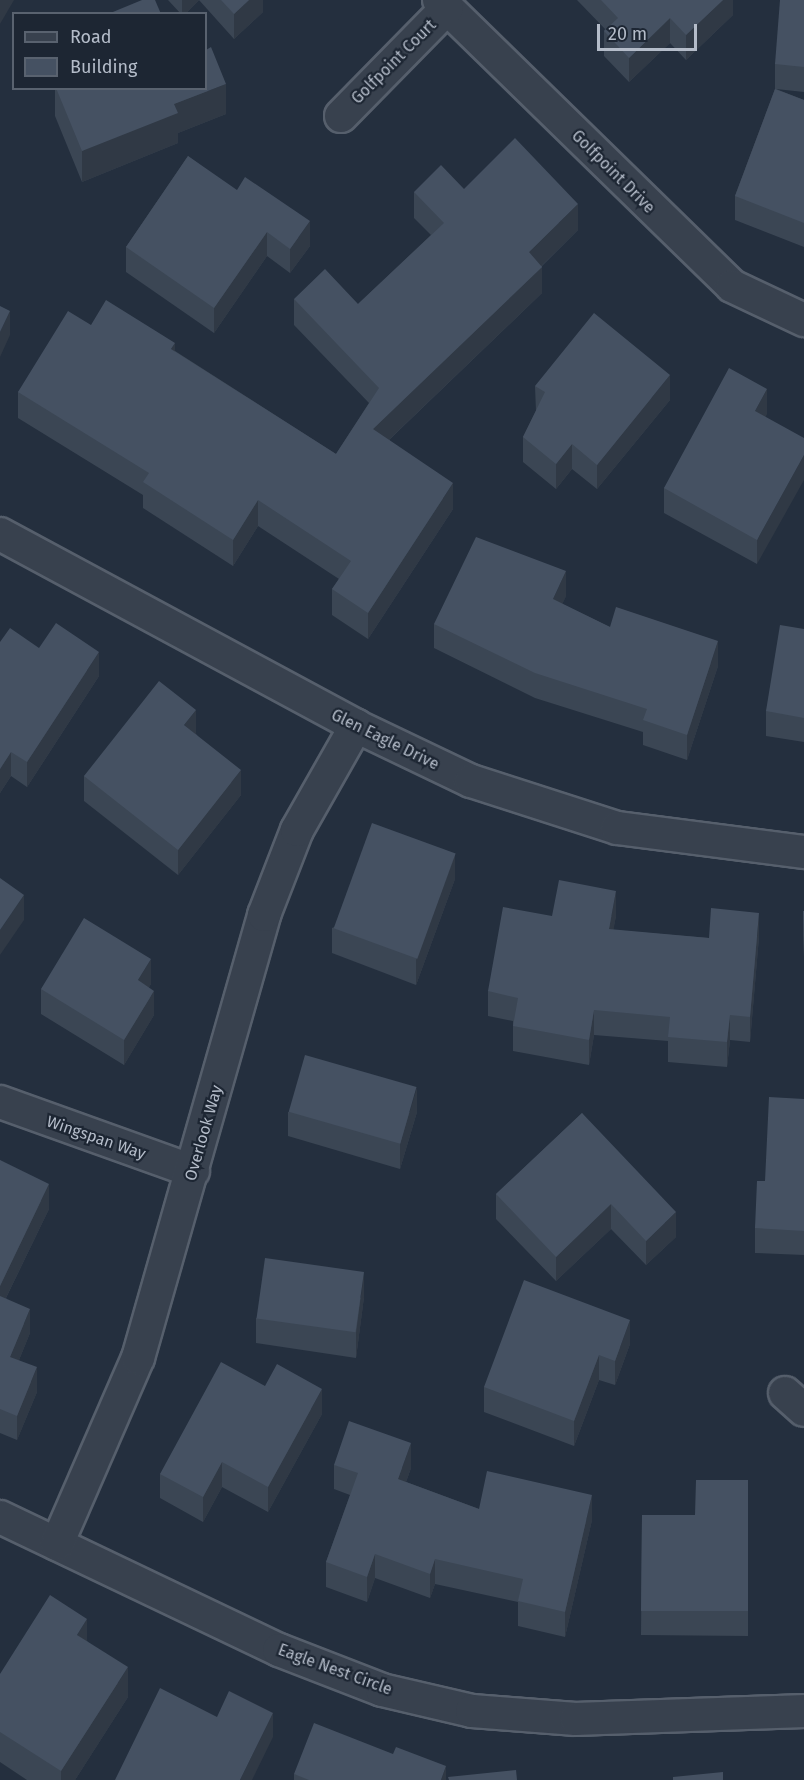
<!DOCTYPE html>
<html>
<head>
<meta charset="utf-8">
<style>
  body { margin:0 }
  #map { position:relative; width:804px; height:1780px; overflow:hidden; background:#242f3e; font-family:"Fira Sans",sans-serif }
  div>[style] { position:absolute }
  .roads { filter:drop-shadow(2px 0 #565f6c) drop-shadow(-2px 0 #565f6c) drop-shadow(0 2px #565f6c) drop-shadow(0 -2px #565f6c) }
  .minor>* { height:32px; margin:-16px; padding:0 16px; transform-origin:16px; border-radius:16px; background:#38414e }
  .wall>* { inset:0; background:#3b4654 }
  .shaded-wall>* { inset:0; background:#303945 }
  .building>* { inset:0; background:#455162; transform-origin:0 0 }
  span { translate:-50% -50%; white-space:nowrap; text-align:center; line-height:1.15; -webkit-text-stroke:4.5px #1d2633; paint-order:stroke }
  .street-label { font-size:16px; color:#b4bcc9 }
  .legend { position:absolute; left:12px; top:12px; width:195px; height:78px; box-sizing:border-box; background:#1d2633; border:2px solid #59626f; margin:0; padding:8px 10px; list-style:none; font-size:18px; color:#b4bcc9 }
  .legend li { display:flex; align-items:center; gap:12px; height:30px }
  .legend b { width:30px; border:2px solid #59626f }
  .scale { position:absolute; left:597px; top:24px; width:100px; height:27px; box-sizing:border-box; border:3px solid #b4bcc9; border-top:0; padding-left:8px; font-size:18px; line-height:21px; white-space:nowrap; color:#b4bcc9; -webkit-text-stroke:4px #1d2633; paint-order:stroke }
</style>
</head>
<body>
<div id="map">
  <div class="roads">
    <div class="minor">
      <div style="left:439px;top:0;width:409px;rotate:44.3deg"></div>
      <div style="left:732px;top:286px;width:80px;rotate:25.3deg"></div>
      <div style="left:341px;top:116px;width:151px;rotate:-45.5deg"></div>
      <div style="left:0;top:534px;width:404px;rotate:28.3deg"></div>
      <div style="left:356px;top:726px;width:127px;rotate:25.6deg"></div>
      <div style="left:471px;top:781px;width:153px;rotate:17.8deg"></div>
      <div style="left:617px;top:828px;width:189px;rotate:7.3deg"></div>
      <div style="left:0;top:1102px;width:205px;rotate:19.7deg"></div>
      <div style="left:785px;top:1393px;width:25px;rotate:42deg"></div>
      <div style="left:0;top:1517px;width:309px;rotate:25.5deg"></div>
      <div style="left:279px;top:1650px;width:110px;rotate:21.2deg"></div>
      <div style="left:382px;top:1690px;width:92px;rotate:13.1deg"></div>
      <div style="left:472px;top:1711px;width:104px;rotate:4.4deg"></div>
      <div style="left:576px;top:1719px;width:228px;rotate:-2deg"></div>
      <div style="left:57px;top:1544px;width:203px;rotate:-66.5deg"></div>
      <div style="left:138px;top:1358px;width:461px;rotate:-74.1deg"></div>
      <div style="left:264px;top:915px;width:91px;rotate:-68.8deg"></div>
      <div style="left:297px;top:830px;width:120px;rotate:-60.4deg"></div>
    </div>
  </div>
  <div class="wall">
    <div style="clip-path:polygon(168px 0,263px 0,263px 12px,234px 39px,199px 0,185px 14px,181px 14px)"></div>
    <div style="clip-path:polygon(577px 0,733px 0,733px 15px,686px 60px,670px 43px,629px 82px,604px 56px,604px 31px,605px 29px)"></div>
    <div style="clip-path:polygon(804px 0,804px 92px,776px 89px,804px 100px,804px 247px,735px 220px,735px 196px,775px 89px,775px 64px)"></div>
    <div style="clip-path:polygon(55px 88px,206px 88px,226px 114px,178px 133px,178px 143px,82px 182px,55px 116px)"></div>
    <div style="clip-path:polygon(188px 156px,310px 246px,290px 273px,267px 256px,214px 333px,126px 272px,126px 247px)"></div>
    <div style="clip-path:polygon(464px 189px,578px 230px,542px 266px,542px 293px,389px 440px,453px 509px,368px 639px,332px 615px,332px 589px,339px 579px,258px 526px,233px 566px,143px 508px,143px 495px,18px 418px,18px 392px,91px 325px,175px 351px,336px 454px,369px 403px,294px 325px,294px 299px,358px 304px,431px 235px,414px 218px,414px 192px)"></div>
    <div style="clip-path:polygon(535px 386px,670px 400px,597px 489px,572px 469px,556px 489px,523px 462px,523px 437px,536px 411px)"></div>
    <div style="clip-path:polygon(767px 414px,765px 417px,757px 564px,664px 513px,664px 488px)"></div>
    <div style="clip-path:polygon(566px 596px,562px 604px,610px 627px,718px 666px,687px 760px,643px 745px,643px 732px,535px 698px,434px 648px,434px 624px)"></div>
    <div style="clip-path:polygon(804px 629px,804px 742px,766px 736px,766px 711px)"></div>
    <div style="clip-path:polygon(0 642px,39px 648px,99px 676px,27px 787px,11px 776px,0 793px)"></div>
    <div style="clip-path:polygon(196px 734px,241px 795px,178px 875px,84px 801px,84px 776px)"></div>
    <div style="clip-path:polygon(455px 879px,416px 985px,332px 953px,332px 928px)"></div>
    <div style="clip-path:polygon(803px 911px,804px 911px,804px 957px,803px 936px)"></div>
    <div style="clip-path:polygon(552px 916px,616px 916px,613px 930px,709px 938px,759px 937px,750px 1042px,730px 1040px,727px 1067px,668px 1062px,668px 1041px,594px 1035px,589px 1065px,513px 1051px,513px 1021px,488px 1016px,488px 991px)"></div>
    <div style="clip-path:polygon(151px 984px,149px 987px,154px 1015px,124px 1065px,41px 1014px,41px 989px)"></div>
    <div style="clip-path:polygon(804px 1099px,804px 1255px,755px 1253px,755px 1228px,765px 1181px)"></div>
    <div style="clip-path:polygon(288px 1112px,417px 1112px,400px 1169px,288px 1136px)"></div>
    <div style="clip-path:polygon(582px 1113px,676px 1237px,646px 1265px,611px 1229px,556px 1281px,496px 1219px,496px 1194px)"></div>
    <div style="clip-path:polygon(0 1160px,49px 1209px,6px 1298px,30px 1333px,19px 1360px,37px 1392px,17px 1440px,0 1433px)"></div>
    <div style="clip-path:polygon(364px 1297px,356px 1358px,256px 1343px,256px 1318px)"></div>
    <div style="clip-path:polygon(630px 1344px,615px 1385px,599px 1380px,574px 1446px,484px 1412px,484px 1387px)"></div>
    <div style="clip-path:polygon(265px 1386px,322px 1414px,268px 1512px,222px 1487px,203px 1522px,160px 1498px,160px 1474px)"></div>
    <div style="clip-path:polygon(334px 1465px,411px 1468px,406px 1482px,479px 1509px,592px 1520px,565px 1637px,518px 1626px,518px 1602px,435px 1584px,430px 1598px,375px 1578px,367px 1602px,326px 1587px,326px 1562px,350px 1495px,334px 1489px)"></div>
    <div style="clip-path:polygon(748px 1480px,748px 1636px,641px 1635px,642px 1515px,695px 1515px)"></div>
    <div style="clip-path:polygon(87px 1641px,128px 1697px,75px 1780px,27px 1780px,0 1762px,0 1674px)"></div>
    <div style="clip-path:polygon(294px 1774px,446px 1780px,294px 1780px)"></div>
  </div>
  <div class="shaded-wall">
    <div style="clip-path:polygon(0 0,14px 0,0 24px)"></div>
    <div style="clip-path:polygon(182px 0,199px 0,185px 14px,182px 14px)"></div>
    <div style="clip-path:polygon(249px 0,263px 0,263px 12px,234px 39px,234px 14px)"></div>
    <div style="clip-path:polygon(723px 0,733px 0,733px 15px,686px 60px,686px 35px)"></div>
    <div style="clip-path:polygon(670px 18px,670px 43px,629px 82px,629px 58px)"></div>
    <div style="clip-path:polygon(226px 84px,226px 114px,178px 133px,178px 143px,82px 182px,82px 151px,174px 104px)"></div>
    <div style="clip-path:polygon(578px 204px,578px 230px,529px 278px,529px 252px)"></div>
    <div style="clip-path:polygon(310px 221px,310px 246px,290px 273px,290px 249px)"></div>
    <div style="clip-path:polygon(267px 232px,267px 256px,214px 333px,214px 308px)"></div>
    <div style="clip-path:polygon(542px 267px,542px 293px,373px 455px,373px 429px)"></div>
    <div style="clip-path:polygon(10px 311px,10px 335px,0 357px,0 332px)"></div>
    <div style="clip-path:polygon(175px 343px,175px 369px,171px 349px)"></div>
    <div style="clip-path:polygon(670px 375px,670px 400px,597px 489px,597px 465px)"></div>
    <div style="clip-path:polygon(767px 389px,767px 414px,755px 436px,755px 411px)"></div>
    <div style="clip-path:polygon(572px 444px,572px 469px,556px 489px,556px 464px)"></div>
    <div style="clip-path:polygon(804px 455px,804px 480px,757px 564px,757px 540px)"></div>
    <div style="clip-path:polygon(453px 483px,453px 509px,368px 639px,368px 613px)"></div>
    <div style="clip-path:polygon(258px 500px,258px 526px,233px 566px,233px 540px)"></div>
    <div style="clip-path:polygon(566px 571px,566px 596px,553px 624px,553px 599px)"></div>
    <div style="clip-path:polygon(718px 641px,718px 666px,687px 760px,687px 735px)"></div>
    <div style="clip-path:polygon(99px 652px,99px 676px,27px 787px,27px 762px)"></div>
    <div style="clip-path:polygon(196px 710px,196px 735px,184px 725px)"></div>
    <div style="clip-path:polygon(11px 752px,11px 776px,0 793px,0 769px)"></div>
    <div style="clip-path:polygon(241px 770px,241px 795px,178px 875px,178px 850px)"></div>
    <div style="clip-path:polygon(455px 854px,455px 879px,416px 985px,416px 960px)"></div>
    <div style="clip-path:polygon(616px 891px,616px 916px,609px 954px,609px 929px)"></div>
    <div style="clip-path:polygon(24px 895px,24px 920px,0 955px,0 930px)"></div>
    <div style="clip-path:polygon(759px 913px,759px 937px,750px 1042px,750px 1017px)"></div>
    <div style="clip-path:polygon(151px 959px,151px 984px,138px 1005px,138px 980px)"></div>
    <div style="clip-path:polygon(154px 991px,154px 1015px,124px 1065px,124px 1040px)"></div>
    <div style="clip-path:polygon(594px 1010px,594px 1035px,589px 1065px,589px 1040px)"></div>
    <div style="clip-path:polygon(730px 1015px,730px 1040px,727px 1067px,727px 1042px)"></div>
    <div style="clip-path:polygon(417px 1087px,417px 1112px,400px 1169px,400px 1144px)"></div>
    <div style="clip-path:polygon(49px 1184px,49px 1209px,0 1310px,0 1286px)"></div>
    <div style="clip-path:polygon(611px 1204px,611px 1229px,556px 1281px,556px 1257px)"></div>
    <div style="clip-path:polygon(676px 1212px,676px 1237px,646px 1265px,646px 1241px)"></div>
    <div style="clip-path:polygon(364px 1272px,364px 1297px,356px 1358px,356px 1333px)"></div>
    <div style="clip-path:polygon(30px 1309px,30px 1333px,10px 1382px,10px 1357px)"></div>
    <div style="clip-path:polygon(630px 1320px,630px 1344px,615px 1385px,615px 1361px)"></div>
    <div style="clip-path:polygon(599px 1355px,599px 1380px,574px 1446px,574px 1421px)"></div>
    <div style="clip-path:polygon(37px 1367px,37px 1392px,17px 1440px,17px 1416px)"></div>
    <div style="clip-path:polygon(322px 1389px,322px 1414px,268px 1512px,268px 1487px)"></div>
    <div style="clip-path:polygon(411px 1443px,411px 1468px,398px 1504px,398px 1479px)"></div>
    <div style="clip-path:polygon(222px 1462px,222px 1487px,203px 1522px,203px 1497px)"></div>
    <div style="clip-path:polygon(592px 1495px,592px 1520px,565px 1637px,565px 1612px)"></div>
    <div style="clip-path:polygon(375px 1554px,375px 1578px,367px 1602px,367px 1577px)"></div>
    <div style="clip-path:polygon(435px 1559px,435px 1584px,430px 1598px,430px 1574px)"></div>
    <div style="clip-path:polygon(87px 1619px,87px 1650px,77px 1635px)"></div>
    <div style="clip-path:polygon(128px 1667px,128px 1697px,75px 1780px,61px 1780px,61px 1771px)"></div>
    <div style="clip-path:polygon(273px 1713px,273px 1737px,252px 1780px,240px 1780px)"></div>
    <div style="clip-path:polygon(446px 1766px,446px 1780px,441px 1780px)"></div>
  </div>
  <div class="building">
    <div style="clip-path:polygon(142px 0,155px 0,161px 14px,108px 14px)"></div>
    <div style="clip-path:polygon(221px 0,249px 0,234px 14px)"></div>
    <div style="clip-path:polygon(601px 0,723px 0,686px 35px,670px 18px,629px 58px,604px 31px,618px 18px)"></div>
    <div style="clip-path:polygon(780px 0,804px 0,804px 67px,775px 64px)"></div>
    <div style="clip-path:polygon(211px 47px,226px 84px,174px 104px,178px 113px,82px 151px,56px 88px,206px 88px,206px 50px)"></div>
    <div style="clip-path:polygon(775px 89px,804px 100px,804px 223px,735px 196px)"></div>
    <div style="clip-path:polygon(515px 138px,578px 204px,529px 252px,542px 267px,373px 429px,453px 483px,368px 613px,332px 589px,351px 561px,258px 500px,233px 540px,143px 482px,149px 473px,18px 392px,68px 311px,91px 325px,106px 300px,175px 343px,171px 349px,336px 454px,379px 388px,294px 299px,325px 269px,358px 304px,444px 223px,414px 192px,441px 165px,464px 189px)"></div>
    <div style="clip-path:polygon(188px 156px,237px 190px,245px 177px,310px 221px,290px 249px,267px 232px,214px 308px,126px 247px)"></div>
    <div style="clip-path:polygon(0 306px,10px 311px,0 332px)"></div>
    <div style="clip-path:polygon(594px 313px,670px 375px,597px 465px,572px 444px,556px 464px,523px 437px,545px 392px,535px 386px)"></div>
    <div style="clip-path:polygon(729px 368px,767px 389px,755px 411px,804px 438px,804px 455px,757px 540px,664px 488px)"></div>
    <div style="clip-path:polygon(476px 537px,566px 571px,553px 599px,610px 627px,616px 607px,718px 641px,687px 735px,643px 720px,647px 709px,535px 673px,434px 624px)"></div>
    <div style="clip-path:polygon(56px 623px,99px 652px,27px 762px,11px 752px,0 769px,0 642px,10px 628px,39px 648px)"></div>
    <div style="clip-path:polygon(780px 625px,804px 629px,804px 718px,766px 711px)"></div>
    <div style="clip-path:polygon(159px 681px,196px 710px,184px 725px,241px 770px,178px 850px,84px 776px)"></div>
    <div style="left:372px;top:823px;width:89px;height:112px;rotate:20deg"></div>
    <div style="clip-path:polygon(0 878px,24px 895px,0 930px)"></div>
    <div style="clip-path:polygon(559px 880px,616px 891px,609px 929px,709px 938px,711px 908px,759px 913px,750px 1017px,730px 1015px,727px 1042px,668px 1037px,670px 1017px,594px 1010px,589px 1040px,513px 1026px,518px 998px,488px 991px,503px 907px,552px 916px)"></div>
    <div style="clip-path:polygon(803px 911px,804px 911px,804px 932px)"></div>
    <div style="clip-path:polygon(84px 918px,151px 959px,138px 980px,154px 991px,124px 1040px,41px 989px)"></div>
    <div style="left:305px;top:1055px;width:116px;height:59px;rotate:16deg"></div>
    <div style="clip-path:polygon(769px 1097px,804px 1099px,804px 1231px,755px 1228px,757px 1181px,765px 1181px)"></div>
    <div style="clip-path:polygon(582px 1113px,676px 1212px,646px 1241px,611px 1204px,556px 1257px,496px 1194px)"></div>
    <div style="clip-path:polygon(0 1160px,49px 1184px,0 1286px)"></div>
    <div style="left:265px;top:1258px;width:100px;height:61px;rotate:8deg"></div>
    <div style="clip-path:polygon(524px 1280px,630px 1320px,615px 1361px,599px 1355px,574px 1421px,484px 1387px)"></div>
    <div style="clip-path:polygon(0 1296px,30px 1309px,10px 1357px,37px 1367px,17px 1416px,0 1409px)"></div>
    <div style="clip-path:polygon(221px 1362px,265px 1386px,277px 1364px,322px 1389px,268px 1487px,222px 1462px,203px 1497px,160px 1474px)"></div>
    <div style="clip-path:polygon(349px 1421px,411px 1443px,398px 1479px,479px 1509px,487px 1471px,592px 1495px,565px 1612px,518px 1601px,523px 1579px,435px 1559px,430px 1574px,375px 1554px,367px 1577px,326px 1562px,358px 1473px,334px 1465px)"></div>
    <div style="clip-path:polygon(696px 1480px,748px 1480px,748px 1611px,641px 1611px,642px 1515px,695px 1515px)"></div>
    <div style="clip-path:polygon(50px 1595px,87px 1619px,77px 1635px,128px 1667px,61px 1771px,0 1732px,0 1674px)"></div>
    <div style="clip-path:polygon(160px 1688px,217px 1717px,229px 1691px,273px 1713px,240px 1780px,115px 1780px)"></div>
    <div style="clip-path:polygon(314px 1723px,393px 1754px,396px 1747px,446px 1766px,441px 1780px,309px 1780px,294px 1774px)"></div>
    <div style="clip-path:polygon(516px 1770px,517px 1780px,449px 1780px,448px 1777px)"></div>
    <div style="clip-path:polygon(723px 1772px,723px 1780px,673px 1780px,673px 1777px)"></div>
  </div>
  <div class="street-label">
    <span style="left:394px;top:62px;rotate:-45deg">Golfpoint Court</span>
    <span style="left:613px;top:172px;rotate:45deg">Golfpoint Drive</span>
    <span style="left:385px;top:740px;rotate:26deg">Glen Eagle Drive</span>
    <span style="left:204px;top:1133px;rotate:-74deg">Overlook Way</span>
    <span style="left:96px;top:1138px;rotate:19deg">Wingspan Way</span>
    <span style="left:335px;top:1670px;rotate:20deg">Eagle Nest Circle</span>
  </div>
  <ul class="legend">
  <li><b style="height:8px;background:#38414e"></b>Road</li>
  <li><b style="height:16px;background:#455162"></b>Building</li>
  </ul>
  <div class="scale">20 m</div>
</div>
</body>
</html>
